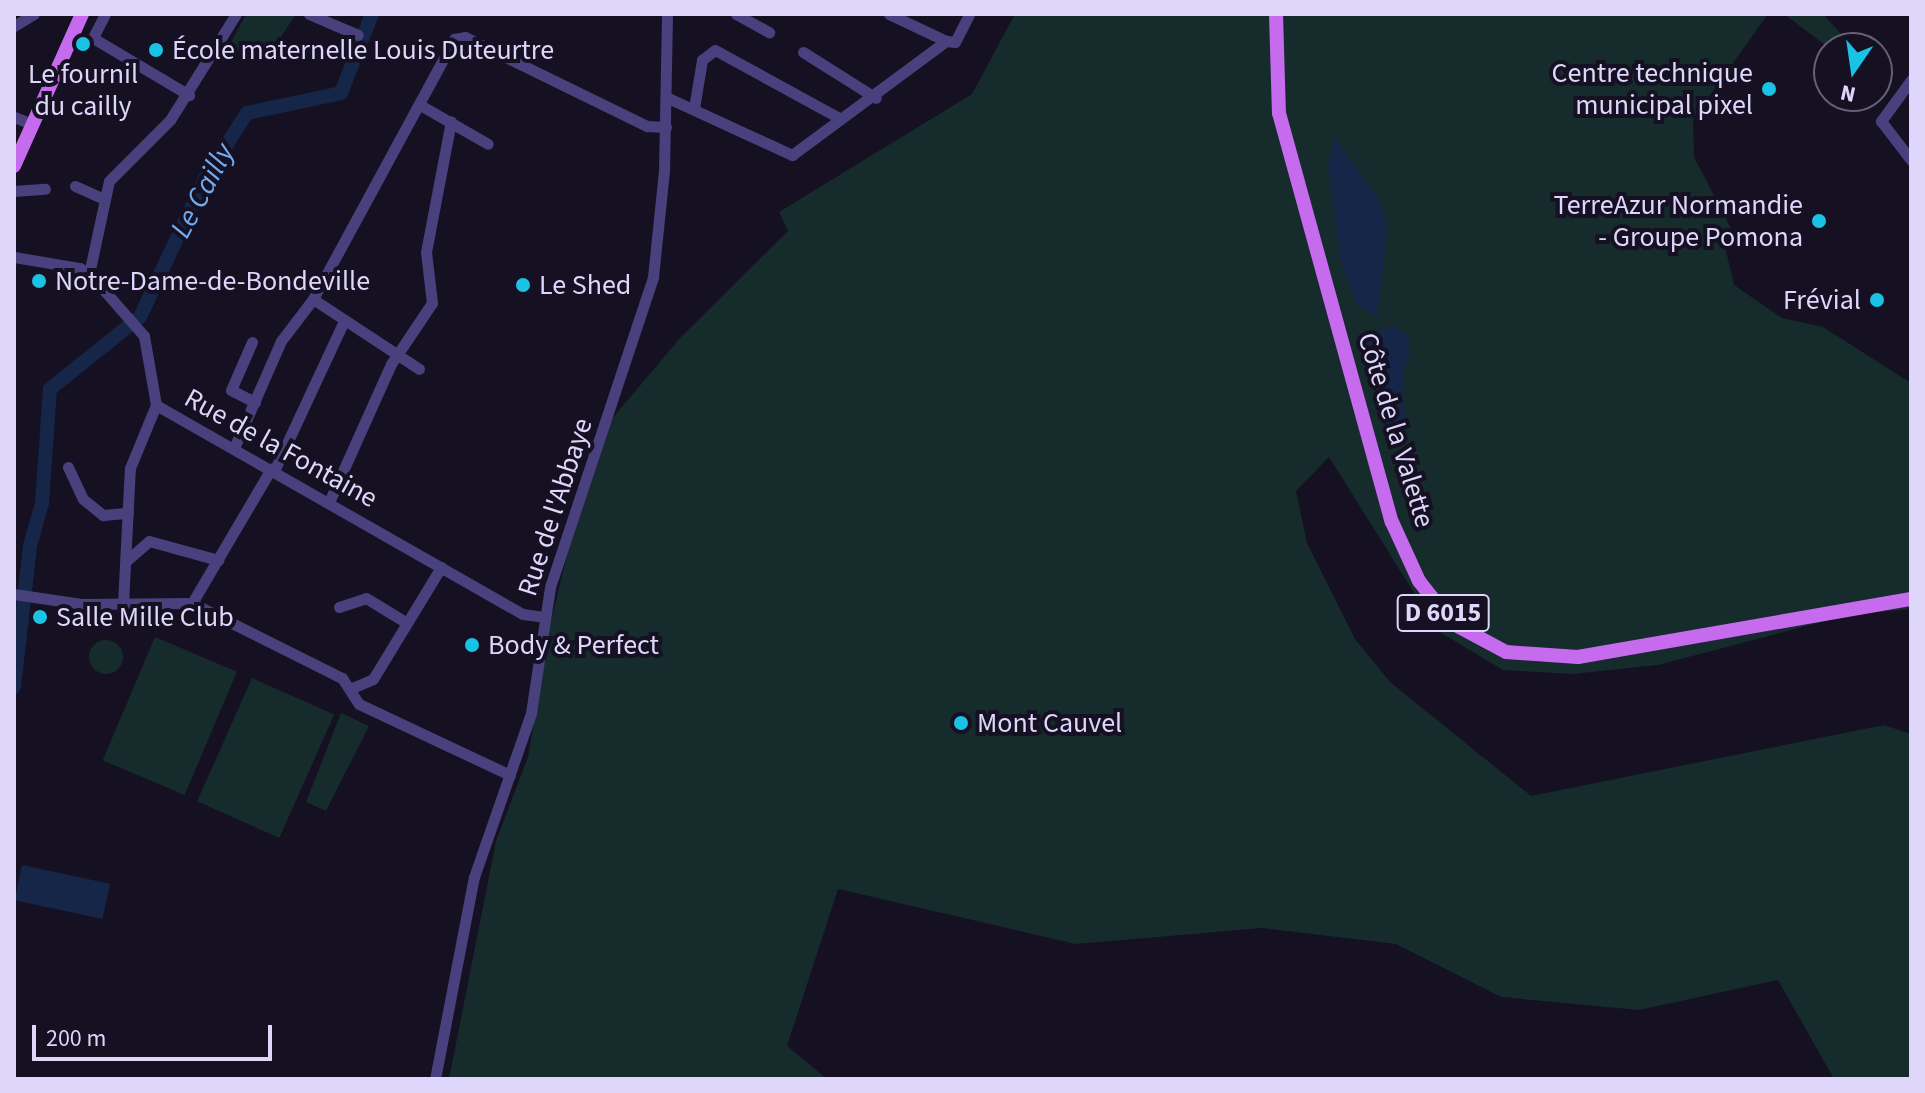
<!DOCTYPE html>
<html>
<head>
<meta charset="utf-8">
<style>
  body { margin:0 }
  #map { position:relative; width:1925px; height:1093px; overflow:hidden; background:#151123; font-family:"Source Sans 3",sans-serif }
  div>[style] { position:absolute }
  .green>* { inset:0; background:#152b2c; transform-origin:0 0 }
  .round { border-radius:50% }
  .water>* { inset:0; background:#162648; transform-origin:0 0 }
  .river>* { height:14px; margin:-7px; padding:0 7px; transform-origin:7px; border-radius:7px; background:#162648 }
  .minor>* { height:11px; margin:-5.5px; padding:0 5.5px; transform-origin:5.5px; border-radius:5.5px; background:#48417d }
  .major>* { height:14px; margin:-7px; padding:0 7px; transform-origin:7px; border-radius:7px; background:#c66bee }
  .dots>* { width:22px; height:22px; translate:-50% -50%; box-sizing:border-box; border:4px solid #151123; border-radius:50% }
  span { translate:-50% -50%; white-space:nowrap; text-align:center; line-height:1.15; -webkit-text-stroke:8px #151123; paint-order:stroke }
  .shield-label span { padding:2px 6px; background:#151123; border:2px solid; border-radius:6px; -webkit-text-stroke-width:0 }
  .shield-label { font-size:26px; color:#ded7fb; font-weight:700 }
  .poi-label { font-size:28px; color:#ded7fb }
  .left { translate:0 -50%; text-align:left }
  .right { translate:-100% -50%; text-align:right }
  .street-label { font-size:28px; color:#ded7fb }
  .water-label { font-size:30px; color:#71acef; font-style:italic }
  .frame { position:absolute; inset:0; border:16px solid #ded7fb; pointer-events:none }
  .north { position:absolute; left:1813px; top:32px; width:80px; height:80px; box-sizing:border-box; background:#151123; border:2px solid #656079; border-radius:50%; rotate:193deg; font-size:22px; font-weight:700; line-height:32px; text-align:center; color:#ded7fb }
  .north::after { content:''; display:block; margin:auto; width:28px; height:36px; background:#1ac2e4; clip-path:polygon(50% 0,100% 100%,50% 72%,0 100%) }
  .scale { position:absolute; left:32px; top:1025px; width:240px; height:36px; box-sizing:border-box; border:4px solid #ded7fb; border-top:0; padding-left:10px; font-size:24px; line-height:28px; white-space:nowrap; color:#ded7fb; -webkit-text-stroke:6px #151123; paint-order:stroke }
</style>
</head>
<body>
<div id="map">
  <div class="green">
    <div style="clip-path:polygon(246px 14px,296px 14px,270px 54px,252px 60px,229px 46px)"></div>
    <div style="clip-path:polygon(1015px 14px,1768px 14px,1693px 119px,1694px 157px,1736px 238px,1726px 251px,1734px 285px,1782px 318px,1823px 327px,1911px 383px,1911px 609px,1848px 615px,1658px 665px,1572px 674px,1503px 670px,1438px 631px,1329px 457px,1296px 491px,1307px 543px,1355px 639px,1390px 682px,1531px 796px,1884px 725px,1911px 734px,1911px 1079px,1834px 1079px,1778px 980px,1639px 1010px,1501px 997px,1396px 944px,1262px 928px,1076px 944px,838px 889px,787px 1046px,827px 1079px,449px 1079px,496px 841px,528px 757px,551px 621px,595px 439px,680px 338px,788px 231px,779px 212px,972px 94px)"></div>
    <div style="clip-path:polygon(1784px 14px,1823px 14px,1854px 48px,1829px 48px)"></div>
    <div style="left:155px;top:637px;width:89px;height:134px;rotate:23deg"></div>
    <div class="round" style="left:89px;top:640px;width:34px;height:34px"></div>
    <div style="left:252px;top:678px;width:90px;height:135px;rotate:24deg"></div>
    <div style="clip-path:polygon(341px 713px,369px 726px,326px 811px,306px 802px)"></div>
  </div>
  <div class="water">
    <div style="clip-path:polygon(1335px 138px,1382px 205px,1387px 231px,1377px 317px,1357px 305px,1340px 257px,1328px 163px)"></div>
    <div style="clip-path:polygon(1393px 326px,1408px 335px,1410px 352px,1403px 373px,1405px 428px,1386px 437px,1364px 344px,1371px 332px)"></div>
    <div style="left:22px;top:865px;width:90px;height:36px;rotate:12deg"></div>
  </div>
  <div class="river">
    <div style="left:14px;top:687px;width:142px;rotate:-83.5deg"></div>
    <div style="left:30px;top:546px;width:45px;rotate:-74.4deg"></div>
    <div style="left:42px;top:503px;width:114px;rotate:-86deg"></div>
    <div style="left:50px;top:389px;width:115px;rotate:-38.7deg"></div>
    <div style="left:140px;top:317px;width:155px;rotate:-64.8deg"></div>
    <div style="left:206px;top:177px;width:76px;rotate:-57.4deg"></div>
    <div style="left:247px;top:113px;width:96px;rotate:-12deg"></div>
    <div style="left:341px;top:93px;width:85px;rotate:-68.6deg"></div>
  </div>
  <div class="minor">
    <div style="left:105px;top:14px;width:27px;rotate:117deg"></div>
    <div style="left:93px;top:38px;width:112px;rotate:30.7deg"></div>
    <div style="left:309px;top:14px;width:53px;rotate:23.2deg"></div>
    <div style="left:736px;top:14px;width:38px;rotate:29deg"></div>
    <div style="left:889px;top:14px;width:63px;rotate:25.3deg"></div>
    <div style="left:14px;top:26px;width:23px;rotate:-31deg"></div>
    <div style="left:803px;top:52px;width:86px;rotate:32.2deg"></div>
    <div style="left:1911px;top:80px;width:51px;rotate:126.2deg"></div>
    <div style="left:1881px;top:121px;width:49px;rotate:52.4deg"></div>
    <div style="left:666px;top:97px;width:139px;rotate:24.7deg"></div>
    <div style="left:792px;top:155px;width:192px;rotate:-36.5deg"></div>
    <div style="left:946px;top:41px;width:9px;rotate:6deg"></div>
    <div style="left:955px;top:42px;width:31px;rotate:-63deg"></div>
    <div style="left:420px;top:105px;width:78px;rotate:29.8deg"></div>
    <div style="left:694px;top:108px;width:49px;rotate:-80.5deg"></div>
    <div style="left:702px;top:60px;width:16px;rotate:-38deg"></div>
    <div style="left:715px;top:50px;width:141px;rotate:28.7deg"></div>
    <div style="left:14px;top:117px;width:19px;rotate:21deg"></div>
    <div style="left:75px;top:186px;width:30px;rotate:24deg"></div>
    <div style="left:14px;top:191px;width:31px;rotate:-4deg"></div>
    <div style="left:14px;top:257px;width:67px;rotate:9.5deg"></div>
    <div style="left:80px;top:268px;width:19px;rotate:39deg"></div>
    <div style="left:95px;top:280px;width:74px;rotate:48.8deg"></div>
    <div style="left:144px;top:336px;width:70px;rotate:80.1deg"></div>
    <div style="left:89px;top:274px;width:95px;rotate:-77.9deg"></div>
    <div style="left:109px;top:181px;width:86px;rotate:-45deg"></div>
    <div style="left:170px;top:120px;width:125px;rotate:-58.1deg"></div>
    <div style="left:313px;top:299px;width:127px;rotate:33.4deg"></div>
    <div style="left:252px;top:342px;width:52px;rotate:113.6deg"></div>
    <div style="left:231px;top:390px;width:27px;rotate:27deg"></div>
    <div style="left:156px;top:405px;width:422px;rotate:29.7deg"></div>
    <div style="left:523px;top:614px;width:21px;rotate:8deg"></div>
    <div style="left:234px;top:448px;width:117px;rotate:-66.3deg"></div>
    <div style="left:281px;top:341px;width:53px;rotate:-52.7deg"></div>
    <div style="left:313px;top:299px;width:296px;rotate:-61.5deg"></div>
    <div style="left:454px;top:39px;width:11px;rotate:-10deg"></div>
    <div style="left:465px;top:37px;width:203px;rotate:26.1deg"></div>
    <div style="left:647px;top:126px;width:19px;rotate:3deg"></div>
    <div style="left:68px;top:467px;width:35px;rotate:65deg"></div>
    <div style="left:83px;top:499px;width:26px;rotate:39deg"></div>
    <div style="left:103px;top:515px;width:25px;rotate:-5deg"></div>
    <div style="left:274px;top:471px;width:163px;rotate:-65deg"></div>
    <div style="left:329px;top:502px;width:151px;rotate:-65.8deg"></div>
    <div style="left:391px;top:364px;width:73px;rotate:-56.1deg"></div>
    <div style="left:432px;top:303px;width:51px;rotate:-96.7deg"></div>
    <div style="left:426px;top:252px;width:133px;rotate:-79.2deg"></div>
    <div style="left:126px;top:561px;width:30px;rotate:-41deg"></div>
    <div style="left:149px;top:541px;width:72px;rotate:15.4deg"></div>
    <div style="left:14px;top:594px;width:68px;rotate:8.5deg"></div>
    <div style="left:81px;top:604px;width:111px;rotate:-0.5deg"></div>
    <div style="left:192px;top:603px;width:156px;rotate:-59.5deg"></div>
    <div style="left:192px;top:603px;width:168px;rotate:26.6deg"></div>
    <div style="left:342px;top:678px;width:31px;rotate:57deg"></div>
    <div style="left:359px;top:704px;width:167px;rotate:25.2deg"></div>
    <div style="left:123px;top:604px;width:136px;rotate:-87.1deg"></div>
    <div style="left:130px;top:468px;width:68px;rotate:-67.6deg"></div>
    <div style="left:339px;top:607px;width:28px;rotate:-18deg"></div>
    <div style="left:366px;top:598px;width:48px;rotate:31.4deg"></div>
    <div style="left:352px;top:688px;width:23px;rotate:-23deg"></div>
    <div style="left:373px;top:679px;width:131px;rotate:-58.7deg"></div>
    <div style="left:435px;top:1079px;width:206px;rotate:-79.1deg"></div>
    <div style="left:474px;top:877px;width:174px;rotate:-70.8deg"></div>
    <div style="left:531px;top:713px;width:127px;rotate:-81.4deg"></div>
    <div style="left:550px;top:587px;width:327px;rotate:-71.6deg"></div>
    <div style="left:653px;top:277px;width:107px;rotate:-84.1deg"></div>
    <div style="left:664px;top:171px;width:157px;rotate:-88.9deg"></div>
  </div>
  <div class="major">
    <div style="left:1276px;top:14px;width:99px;rotate:88.3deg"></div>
    <div style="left:1279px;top:113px;width:424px;rotate:74.6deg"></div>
    <div style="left:1392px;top:522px;width:65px;rotate:65.4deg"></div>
    <div style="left:1419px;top:581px;width:53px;rotate:51.8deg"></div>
    <div style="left:1452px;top:623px;width:61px;rotate:28.2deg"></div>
    <div style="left:1506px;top:652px;width:72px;rotate:4deg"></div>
    <div style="left:1578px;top:657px;width:338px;rotate:-9.9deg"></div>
    <div style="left:14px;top:166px;width:167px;rotate:-65.9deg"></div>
  </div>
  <div class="dots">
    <div style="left:83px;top:44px;background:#1ac2e4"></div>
    <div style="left:156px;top:50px;background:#1ac2e4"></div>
    <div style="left:1769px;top:89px;background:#1ac2e4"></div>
    <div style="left:1819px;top:221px;background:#1ac2e4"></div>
    <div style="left:39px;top:281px;background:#1ac2e4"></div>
    <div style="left:523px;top:285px;background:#1ac2e4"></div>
    <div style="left:1877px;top:300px;background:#1ac2e4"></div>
    <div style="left:40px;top:617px;background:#1ac2e4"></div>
    <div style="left:472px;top:645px;background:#1ac2e4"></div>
    <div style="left:961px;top:723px;background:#1ac2e4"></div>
  </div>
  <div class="shield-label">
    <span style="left:1443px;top:613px">D 6015</span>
  </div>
  <div class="poi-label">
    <span class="left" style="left:172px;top:50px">École maternelle Louis Duteurtre</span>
    <span class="right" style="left:1753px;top:89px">Centre technique<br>municipal pixel</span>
    <span style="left:83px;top:90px">Le fournil<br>du cailly</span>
    <span class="right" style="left:1803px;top:221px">TerreAzur Normandie<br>- Groupe Pomona</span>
    <span class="left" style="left:55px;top:281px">Notre-Dame-de-Bondeville</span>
    <span class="left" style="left:539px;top:285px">Le Shed</span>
    <span class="right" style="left:1861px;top:300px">Frévial</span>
    <span class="left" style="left:56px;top:617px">Salle Mille Club</span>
    <span class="left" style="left:488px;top:645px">Body &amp; Perfect</span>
    <span class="left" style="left:977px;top:723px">Mont Cauvel</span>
  </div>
  <div class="street-label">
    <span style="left:1396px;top:430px;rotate:73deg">Côte de la Valette</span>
    <span style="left:281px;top:448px;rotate:29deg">Rue de la Fontaine</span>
    <span style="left:555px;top:507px;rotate:-72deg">Rue de l'Abbaye</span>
  </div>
  <div class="water-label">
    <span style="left:203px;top:191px;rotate:-62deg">Le Cailly</span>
  </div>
  <div class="frame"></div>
  <div class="north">N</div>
  <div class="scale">200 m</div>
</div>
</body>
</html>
